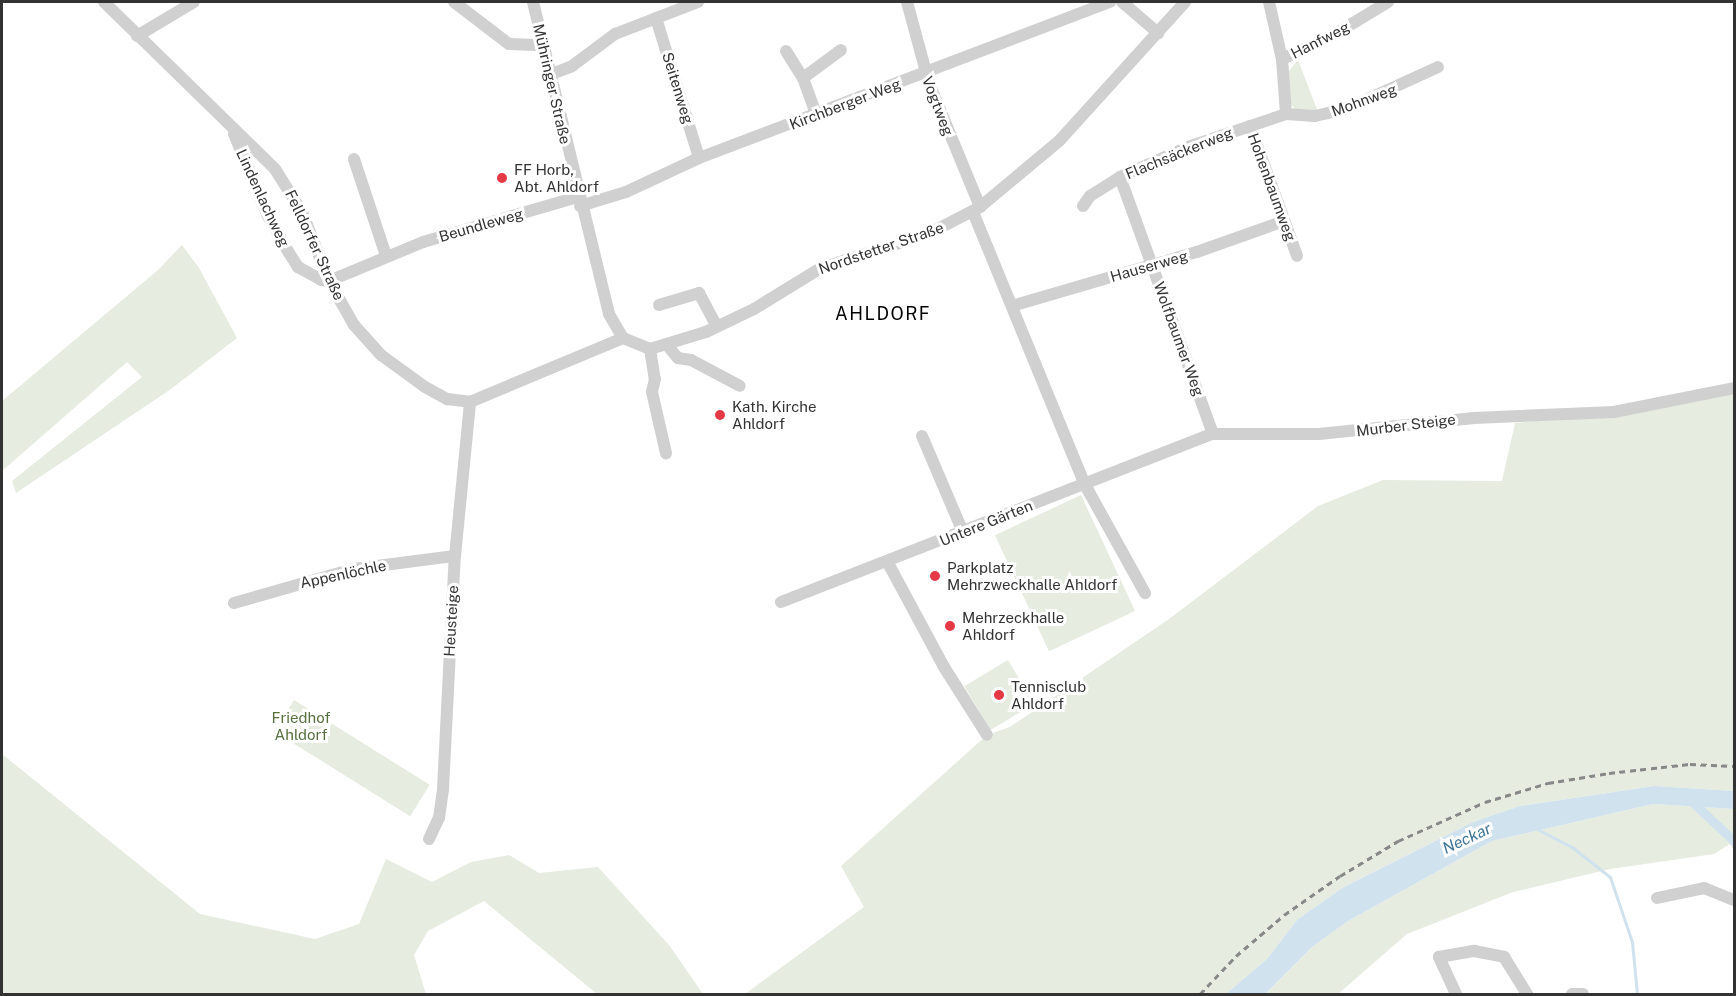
<!DOCTYPE html>
<html>
<head>
<meta charset="utf-8">
<style>
  body { margin:0 }
  #map { position:relative; width:1736px; height:996px; overflow:hidden; background:#fff; font-family:"Public Sans",sans-serif }
  div>[style] { position:absolute }
  .green>* { inset:0; background:#e6ecdf; transform-origin:0 0 }
  .water>* { inset:0; background:#cfe2ee }
  .stream>* { height:3px; margin:-1.5px; padding:0 1.5px; transform-origin:1.5px; border-radius:1.5px; background:#cfe2ee }
  .canal>* { height:9px; margin:-4.5px; padding:0 4.5px; transform-origin:4.5px; border-radius:4.5px; background:#cfe2ee }
  .minor>* { height:12px; margin:-6px; padding:0 6px; transform-origin:6px; border-radius:6px; background:#d0d0d0 }
  .rail>* { height:3px; margin-top:-1.5px; transform-origin:0; background:repeating-linear-gradient(90deg,#888 0 6px,transparent 0 10.5px) }
  .dots>* { width:16px; height:16px; translate:-50% -50%; box-sizing:border-box; border:3px solid #fff; border-radius:50% }
  span { translate:-50% -50%; white-space:nowrap; text-align:center; line-height:1.15; -webkit-text-stroke:6px #fff; paint-order:stroke }
  .street-label { font-size:15px; color:#333 }
  .poi-label { font-size:15px; color:#333 }
  .left { translate:0 -50%; text-align:left }
  .park-label { font-size:15px; color:#56703f }
  .water-label { font-size:16px; color:#3f7597; font-style:italic }
  .quarter-label { font-size:18px; color:#000; letter-spacing:1.5px }
  .frame { position:absolute; inset:0; border:3px solid #333; pointer-events:none }
</style>
</head>
<body>
<div id="map">
  <div class="green">
    <div style="clip-path:polygon(1298px 60px,1318px 112px,1295px 109px,1289px 102px,1289px 71px)"></div>
    <div style="clip-path:polygon(182px 245px,199px 268px,237px 338px,171px 389px,16px 493px,12px 481px,142px 377px,127px 362px,2px 471px,2px 401px,158px 270px)"></div>
    <div style="clip-path:polygon(1734px 391px,1734px 791px,1654px 786px,1520px 806px,1473px 822px,1342px 888px,1297px 920px,1267px 959px,1226px 994px,745px 994px,864px 907px,841px 866px,987px 735px,1010px 727px,1169px 619px,1318px 506px,1383px 480px,1502px 481px,1515px 423px,1656px 409px)"></div>
    <div style="left:1081px;top:495px;width:128px;height:95px;rotate:65deg"></div>
    <div style="left:1008px;top:660px;width:51px;height:51px;rotate:59deg"></div>
    <div style="left:294px;top:700px;width:160px;height:37px;rotate:32deg"></div>
    <div style="clip-path:polygon(2px 754px,200px 914px,315px 939px,359px 924px,386px 859px,432px 882px,471px 862px,509px 855px,539px 873px,598px 867px,669px 945px,703px 994px,597px 994px,484px 901px,428px 931px,414px 955px,426px 994px,2px 994px)"></div>
    <div style="clip-path:polygon(1653px 804px,1734px 809px,1734px 851px,1730px 844px,1714px 854px,1610px 869px,1513px 892px,1407px 934px,1338px 994px,1265px 994px,1312px 947px,1348px 921px,1492px 841px)"></div>
  </div>
  <div class="water">
    <div style="clip-path:polygon(1654px 786px,1734px 791px,1734px 809px,1653px 804px,1492px 841px,1348px 921px,1312px 947px,1265px 994px,1226px 994px,1267px 959px,1297px 920px,1342px 888px,1473px 822px,1520px 806px)"></div>
  </div>
  <div class="stream">
    <div style="left:1533px;top:827px;width:44px;rotate:27.1deg"></div>
    <div style="left:1572px;top:847px;width:48px;rotate:38.3deg"></div>
    <div style="left:1610px;top:877px;width:69px;rotate:71.3deg"></div>
    <div style="left:1632px;top:942px;width:52px;rotate:84.5deg"></div>
  </div>
  <div class="canal">
    <div style="left:1688px;top:798px;width:63px;rotate:43.1deg"></div>
  </div>
  <div class="minor">
    <div style="left:104px;top:2px;width:239px;rotate:44.3deg"></div>
    <div style="left:275px;top:169px;width:51px;rotate:57.9deg"></div>
    <div style="left:302px;top:212px;width:74px;rotate:68.6deg"></div>
    <div style="left:329px;top:281px;width:51px;rotate:60.4deg"></div>
    <div style="left:354px;top:325px;width:40px;rotate:48deg"></div>
    <div style="left:381px;top:355px;width:54px;rotate:36deg"></div>
    <div style="left:425px;top:387px;width:25px;rotate:29deg"></div>
    <div style="left:447px;top:399px;width:23px;rotate:7deg"></div>
    <div style="left:470px;top:402px;width:166px;rotate:-22.7deg"></div>
    <div style="left:454px;top:2px;width:69px;rotate:37.4deg"></div>
    <div style="left:509px;top:44px;width:33px;rotate:2deg"></div>
    <div style="left:533px;top:2px;width:321px;rotate:76.3deg"></div>
    <div style="left:609px;top:314px;width:28px;rotate:60deg"></div>
    <div style="left:623px;top:338px;width:29px;rotate:22deg"></div>
    <div style="left:650px;top:349px;width:59px;rotate:-16.9deg"></div>
    <div style="left:706px;top:332px;width:53px;rotate:-25.6deg"></div>
    <div style="left:754px;top:309px;width:79px;rotate:-31.5deg"></div>
    <div style="left:821px;top:268px;width:112px;rotate:-17.6deg"></div>
    <div style="left:928px;top:234px;width:59px;rotate:-27.4deg"></div>
    <div style="left:980px;top:207px;width:104px;rotate:-39.9deg"></div>
    <div style="left:1060px;top:140px;width:186px;rotate:-47.8deg"></div>
    <div style="left:907px;top:2px;width:84px;rotate:74.8deg"></div>
    <div style="left:929px;top:83px;width:134px;rotate:67.6deg"></div>
    <div style="left:1122px;top:2px;width:48px;rotate:40.7deg"></div>
    <div style="left:1269px;top:2px;width:58px;rotate:77.2deg"></div>
    <div style="left:1282px;top:59px;width:55px;rotate:85.8deg"></div>
    <div style="left:656px;top:18px;width:146px;rotate:72.9deg"></div>
    <div style="left:137px;top:36px;width:66px;rotate:-30.8deg"></div>
    <div style="left:786px;top:51px;width:32px;rotate:58deg"></div>
    <div style="left:803px;top:78px;width:38px;rotate:70deg"></div>
    <div style="left:1282px;top:59px;width:53px;rotate:-24.6deg"></div>
    <div style="left:1330px;top:37px;width:68px;rotate:-31.1deg"></div>
    <div style="left:549px;top:75px;width:25px;rotate:-21deg"></div>
    <div style="left:572px;top:66px;width:54px;rotate:-36.7deg"></div>
    <div style="left:615px;top:34px;width:89px;rotate:-21.1deg"></div>
    <div style="left:803px;top:78px;width:47px;rotate:-36.4deg"></div>
    <div style="left:1250px;top:126px;width:138px;rotate:70.1deg"></div>
    <div style="left:234px;top:134px;width:89px;rotate:67.5deg"></div>
    <div style="left:268px;top:216px;width:43px;rotate:60.4deg"></div>
    <div style="left:289px;top:253px;width:17px;rotate:57deg"></div>
    <div style="left:298px;top:267px;width:26px;rotate:29deg"></div>
    <div style="left:321px;top:280px;width:8px;rotate:7deg"></div>
    <div style="left:329px;top:281px;width:102px;rotate:-22.5deg"></div>
    <div style="left:423px;top:242px;width:161px;rotate:-16.2deg"></div>
    <div style="left:354px;top:159px;width:102px;rotate:71.7deg"></div>
    <div style="left:1120px;top:177px;width:273px;rotate:70.1deg"></div>
    <div style="left:580px;top:206px;width:48px;rotate:-16.9deg"></div>
    <div style="left:626px;top:192px;width:81px;rotate:-25deg"></div>
    <div style="left:699px;top:158px;width:440px;rotate:-20.8deg"></div>
    <div style="left:1083px;top:206px;width:12px;rotate:-55deg"></div>
    <div style="left:1090px;top:196px;width:36px;rotate:-32deg"></div>
    <div style="left:1120px;top:177px;width:71px;rotate:-24deg"></div>
    <div style="left:1185px;top:148px;width:107px;rotate:-18.6deg"></div>
    <div style="left:1286px;top:114px;width:29px;rotate:4deg"></div>
    <div style="left:1315px;top:116px;width:32px;rotate:-13deg"></div>
    <div style="left:1346px;top:109px;width:101px;rotate:-24.5deg"></div>
    <div style="left:973px;top:212px;width:293px;rotate:67.7deg"></div>
    <div style="left:1084px;top:483px;width:126px;rotate:61deg"></div>
    <div style="left:659px;top:305px;width:42px;rotate:-16.7deg"></div>
    <div style="left:699px;top:293px;width:38px;rotate:62deg"></div>
    <div style="left:1012px;top:306px;width:193px;rotate:-16.3deg"></div>
    <div style="left:1197px;top:252px;width:92px;rotate:-19.6deg"></div>
    <div style="left:667px;top:345px;width:17px;rotate:50deg"></div>
    <div style="left:678px;top:358px;width:13px;rotate:9deg"></div>
    <div style="left:691px;top:360px;width:55px;rotate:28deg"></div>
    <div style="left:650px;top:349px;width:30px;rotate:81deg"></div>
    <div style="left:655px;top:379px;width:13px;rotate:103deg"></div>
    <div style="left:652px;top:392px;width:63px;rotate:77.1deg"></div>
    <div style="left:922px;top:436px;width:104px;rotate:66.9deg"></div>
    <div style="left:888px;top:563px;width:118px;rotate:61.7deg"></div>
    <div style="left:944px;top:667px;width:80px;rotate:57.7deg"></div>
    <div style="left:781px;top:602px;width:464px;rotate:-21.3deg"></div>
    <div style="left:1213px;top:434px;width:106px"></div>
    <div style="left:1319px;top:434px;width:156px;rotate:-5.9deg"></div>
    <div style="left:1474px;top:418px;width:140px;rotate:-2.5deg"></div>
    <div style="left:1614px;top:412px;width:122px;rotate:-11.3deg"></div>
    <div style="left:234px;top:603px;width:124px;rotate:-15.9deg"></div>
    <div style="left:353px;top:569px;width:103px;rotate:-7.3deg"></div>
    <div style="left:429px;top:839px;width:23px;rotate:-65deg"></div>
    <div style="left:439px;top:818px;width:29px;rotate:-82deg"></div>
    <div style="left:443px;top:789px;width:233px;rotate:-87.1deg"></div>
    <div style="left:455px;top:556px;width:155px;rotate:-84.4deg"></div>
    <div style="left:1657px;top:898px;width:48px;rotate:-12deg"></div>
    <div style="left:1704px;top:888px;width:32px;rotate:22deg"></div>
    <div style="left:1456px;top:994px;width:41px;rotate:-114.7deg"></div>
    <div style="left:1439px;top:957px;width:36px;rotate:-10deg"></div>
    <div style="left:1474px;top:951px;width:31px;rotate:11deg"></div>
    <div style="left:1504px;top:957px;width:44px;rotate:58.1deg"></div>
    <div style="left:1572px;top:994px;width:11px"></div>
  </div>
  <div class="rail">
    <div style="left:1200px;top:994px;width:52px;rotate:-46.5deg"></div>
    <div style="left:1236px;top:956px;width:63px;rotate:-40.5deg"></div>
    <div style="left:1284px;top:915px;width:68px;rotate:-34.9deg"></div>
    <div style="left:1340px;top:876px;width:68px;rotate:-31.1deg"></div>
    <div style="left:1398px;top:841px;width:95px;rotate:-24.1deg"></div>
    <div style="left:1485px;top:802px;width:66px;rotate:-16.8deg"></div>
    <div style="left:1548px;top:783px;width:62px;rotate:-9.3deg"></div>
    <div style="left:1609px;top:773px;width:81px;rotate:-6.3deg"></div>
    <div style="left:1690px;top:764px;width:44px;rotate:2.6deg"></div>
  </div>
  <div class="dots">
    <div style="left:502px;top:178px;background:#e63946"></div>
    <div style="left:720px;top:415px;background:#e63946"></div>
    <div style="left:935px;top:576px;background:#e63946"></div>
    <div style="left:950px;top:626px;background:#e63946"></div>
    <div style="left:999px;top:695px;background:#e63946"></div>
  </div>
  <div class="street-label">
    <span style="left:1320px;top:40px;rotate:-27deg">Hanfweg</span>
    <span style="left:552px;top:84px;rotate:77deg">Mühringer Straße</span>
    <span style="left:678px;top:88px;rotate:73deg">Seitenweg</span>
    <span style="left:1364px;top:100px;rotate:-20deg">Mohnweg</span>
    <span style="left:845px;top:104px;rotate:-21deg">Kirchberger Weg</span>
    <span style="left:938px;top:106px;rotate:69deg">Vogtweg</span>
    <span style="left:1179px;top:153px;rotate:-22deg">Flachsäckerweg</span>
    <span style="left:1272px;top:187px;rotate:70deg">Hohenbaumweg</span>
    <span style="left:263px;top:198px;rotate:65deg">Lindenlachweg</span>
    <span style="left:481px;top:225px;rotate:-16deg">Beundleweg</span>
    <span style="left:315px;top:245px;rotate:65deg">Felldorfer Straße</span>
    <span style="left:881px;top:248px;rotate:-19deg">Nordstetter Straße</span>
    <span style="left:1149px;top:266px;rotate:-16deg">Hauserweg</span>
    <span style="left:1179px;top:339px;rotate:70deg">Wolfbaumer Weg</span>
    <span style="left:1406px;top:425px;rotate:-7deg">Murber Steige</span>
    <span style="left:986px;top:523px;rotate:-22deg">Untere Gärten</span>
    <span style="left:343px;top:574px;rotate:-12deg">Appenlöchle</span>
    <span style="left:451px;top:621px;rotate:-87deg">Heusteige</span>
  </div>
  <div class="poi-label">
    <span class="left" style="left:514px;top:178px">FF Horb,<br>Abt. Ahldorf</span>
    <span class="left" style="left:732px;top:415px">Kath. Kirche<br>Ahldorf</span>
    <span class="left" style="left:947px;top:576px">Parkplatz<br>Mehrzweckhalle Ahldorf</span>
    <span class="left" style="left:962px;top:626px">Mehrzeckhalle<br>Ahldorf</span>
    <span class="left" style="left:1011px;top:695px">Tennisclub<br>Ahldorf</span>
  </div>
  <div class="park-label">
    <span style="left:301px;top:726px">Friedhof<br>Ahldorf</span>
  </div>
  <div class="water-label">
    <span style="left:1467px;top:839px;rotate:-25deg">Neckar</span>
  </div>
  <div class="quarter-label">
    <span style="left:883px;top:314px">AHLDORF</span>
  </div>
  <div class="frame"></div>
</div>
</body>
</html>
